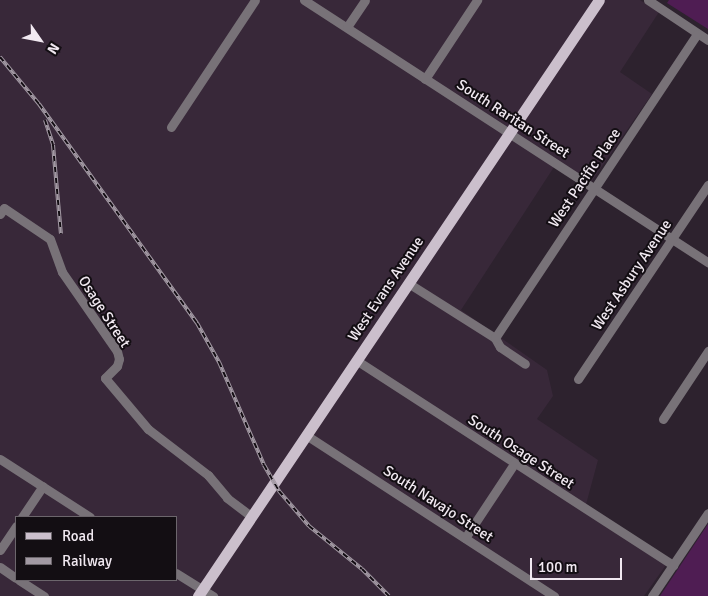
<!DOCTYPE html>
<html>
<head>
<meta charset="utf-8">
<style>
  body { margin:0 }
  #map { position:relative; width:708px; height:596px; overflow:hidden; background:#2d222e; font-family:Signika,sans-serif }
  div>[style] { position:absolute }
  .built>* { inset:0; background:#382839 }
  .green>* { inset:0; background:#4f1d53 }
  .minor>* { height:9px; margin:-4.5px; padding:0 4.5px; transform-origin:4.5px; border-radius:4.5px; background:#787278 }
  .major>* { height:11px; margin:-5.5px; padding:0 5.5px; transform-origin:5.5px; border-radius:5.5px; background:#cbbfcc }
  .rail>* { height:4px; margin-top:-2px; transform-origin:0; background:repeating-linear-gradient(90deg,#130e13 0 5.5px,#a299a3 0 11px); box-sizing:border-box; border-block:1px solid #a299a3 }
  span { translate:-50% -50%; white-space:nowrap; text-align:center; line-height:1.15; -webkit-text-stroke:4px #130e13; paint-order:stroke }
  .street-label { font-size:15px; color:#f1e9f1 }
  .legend { position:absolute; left:15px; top:516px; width:162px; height:65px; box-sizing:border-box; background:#130e13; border:1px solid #6c666c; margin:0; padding:6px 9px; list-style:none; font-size:15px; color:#f1e9f1 }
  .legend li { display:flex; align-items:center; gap:10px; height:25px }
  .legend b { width:25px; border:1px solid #6c666c }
  .north { position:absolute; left:15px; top:15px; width:50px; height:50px; -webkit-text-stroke:4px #130e13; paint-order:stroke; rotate:123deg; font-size:14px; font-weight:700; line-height:20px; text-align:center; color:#f1e9f1 }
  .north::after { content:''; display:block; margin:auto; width:18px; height:22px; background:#f1e9f1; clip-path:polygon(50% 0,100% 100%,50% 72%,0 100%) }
  .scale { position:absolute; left:530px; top:558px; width:92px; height:22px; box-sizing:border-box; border:2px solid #f1e9f1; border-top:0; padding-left:6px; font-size:15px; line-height:18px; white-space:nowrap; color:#f1e9f1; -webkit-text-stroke:4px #130e13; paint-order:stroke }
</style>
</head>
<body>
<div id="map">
  <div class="built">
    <div style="clip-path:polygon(evenodd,0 0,640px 0,659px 12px,620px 72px,652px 94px,587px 188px,554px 167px,461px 310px,547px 370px,553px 396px,537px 419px,598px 460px,584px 512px,666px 565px,644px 596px,0 596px,0 0,16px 517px,176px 517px,176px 580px,16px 580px,16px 517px)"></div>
  </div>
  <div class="green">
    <div style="clip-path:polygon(669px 0,708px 0,708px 29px,667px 3px)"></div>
    <div style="clip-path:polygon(708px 524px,708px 596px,660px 596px)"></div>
  </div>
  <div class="minor">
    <div style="left:304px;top:0;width:482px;rotate:33deg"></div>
    <div style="left:648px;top:0;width:72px;rotate:33.7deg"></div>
    <div style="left:347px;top:27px;width:32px;rotate:-56deg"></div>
    <div style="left:425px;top:79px;width:95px;rotate:-56.6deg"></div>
    <div style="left:171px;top:127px;width:152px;rotate:-56.5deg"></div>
    <div style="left:0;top:214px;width:7px;rotate:-56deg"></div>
    <div style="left:4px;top:208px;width:55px;rotate:34deg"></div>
    <div style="left:50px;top:239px;width:35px;rotate:70deg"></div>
    <div style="left:62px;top:272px;width:96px;rotate:55.2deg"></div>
    <div style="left:117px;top:351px;width:8px;rotate:76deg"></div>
    <div style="left:119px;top:359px;width:7px;rotate:106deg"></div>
    <div style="left:117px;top:366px;width:17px;rotate:135deg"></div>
    <div style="left:105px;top:378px;width:67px;rotate:49.9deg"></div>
    <div style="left:148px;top:429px;width:76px;rotate:37.5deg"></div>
    <div style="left:208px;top:475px;width:30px;rotate:50deg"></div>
    <div style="left:227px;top:498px;width:30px;rotate:37deg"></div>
    <div style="left:408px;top:283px;width:103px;rotate:32.3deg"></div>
    <div style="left:495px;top:338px;width:10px;rotate:61deg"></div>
    <div style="left:500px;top:347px;width:30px;rotate:34deg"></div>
    <div style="left:495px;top:338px;width:365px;rotate:-56.4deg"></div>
    <div style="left:356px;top:360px;width:378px;rotate:32.9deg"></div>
    <div style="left:578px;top:379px;width:234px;rotate:-56.2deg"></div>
    <div style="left:663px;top:419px;width:82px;rotate:-56.5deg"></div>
    <div style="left:306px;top:435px;width:296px;rotate:33deg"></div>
    <div style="left:0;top:459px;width:107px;rotate:32.8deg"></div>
    <div style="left:22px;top:517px;width:37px;rotate:-56deg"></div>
    <div style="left:465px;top:538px;width:89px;rotate:-56.5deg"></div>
    <div style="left:0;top:550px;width:29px;rotate:-56deg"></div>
    <div style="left:0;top:567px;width:19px;rotate:35deg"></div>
    <div style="left:176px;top:573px;width:44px;rotate:31.9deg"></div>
    <div style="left:19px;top:580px;width:30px;rotate:33deg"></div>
    <div style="left:652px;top:596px;width:100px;rotate:-56deg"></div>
  </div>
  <div class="major">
    <div style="left:198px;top:596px;width:718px;rotate:-56.07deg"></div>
  </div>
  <div class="rail">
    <div style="left:0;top:57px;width:61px;rotate:50.3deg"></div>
    <div style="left:39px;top:104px;width:270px;rotate:54.2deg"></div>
    <div style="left:197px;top:323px;width:45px;rotate:60.6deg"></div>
    <div style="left:219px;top:362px;width:112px;rotate:66.4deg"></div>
    <div style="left:264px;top:465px;width:30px;rotate:60deg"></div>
    <div style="left:279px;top:491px;width:46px;rotate:49.4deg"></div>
    <div style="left:309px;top:526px;width:68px;rotate:39.1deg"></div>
    <div style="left:362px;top:569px;width:38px;rotate:45deg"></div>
    <div style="left:45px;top:120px;width:26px;rotate:72deg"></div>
    <div style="left:53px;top:145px;width:89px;rotate:84.9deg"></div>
  </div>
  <div class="street-label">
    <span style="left:513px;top:119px;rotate:33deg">South Raritan Street</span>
    <span style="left:585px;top:178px;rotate:-56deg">West Pacific Place</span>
    <span style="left:632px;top:275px;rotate:-56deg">West Asbury Avenue</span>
    <span style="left:386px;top:289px;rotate:-56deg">West Evans Avenue</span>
    <span style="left:104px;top:312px;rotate:57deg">Osage Street</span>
    <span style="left:521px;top:452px;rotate:33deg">South Osage Street</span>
    <span style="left:438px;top:504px;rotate:33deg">South Navajo Street</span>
  </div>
  <ul class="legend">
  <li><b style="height:6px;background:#cbbfcc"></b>Road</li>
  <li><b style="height:6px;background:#a299a3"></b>Railway</li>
  </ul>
  <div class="north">N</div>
  <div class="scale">100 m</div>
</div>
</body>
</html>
